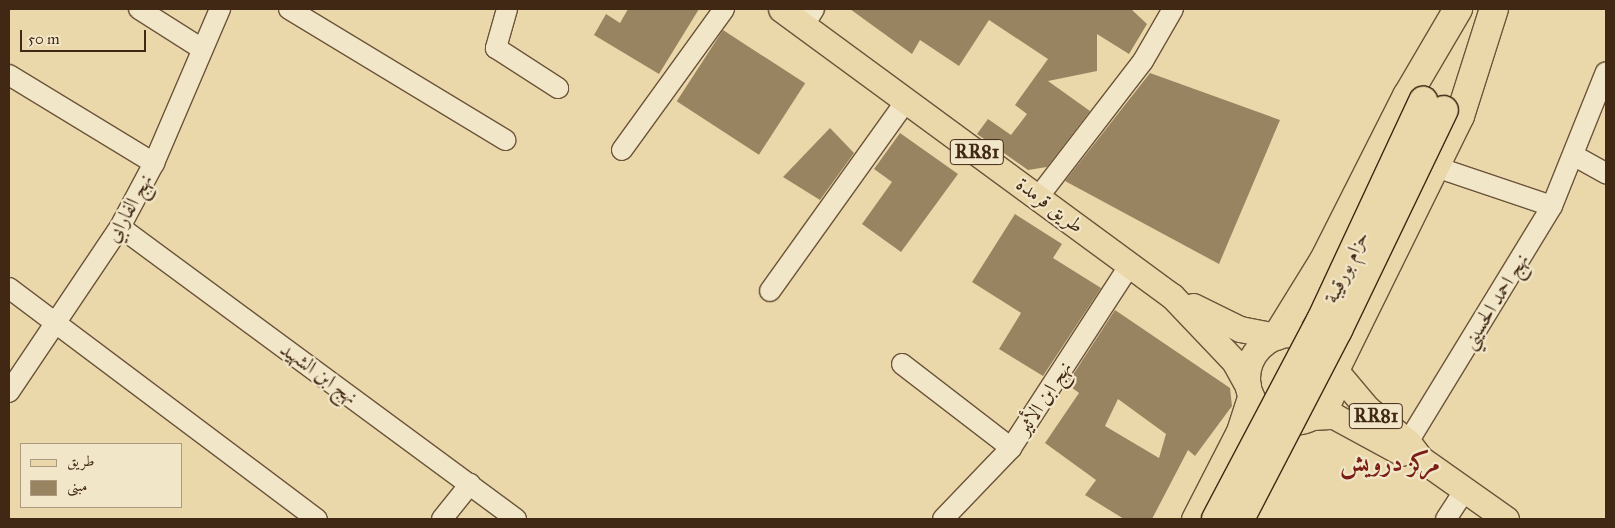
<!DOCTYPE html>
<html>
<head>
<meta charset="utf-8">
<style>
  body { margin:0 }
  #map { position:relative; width:1615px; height:528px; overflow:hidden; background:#ebd8aa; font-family:"IM FELL Great Primer",Amiri,serif }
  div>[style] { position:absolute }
  .building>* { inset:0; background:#998462; transform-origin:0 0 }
  .roads { filter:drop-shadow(1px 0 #6b543a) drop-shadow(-1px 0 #6b543a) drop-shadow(0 1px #6b543a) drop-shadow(0 -1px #6b543a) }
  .minor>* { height:20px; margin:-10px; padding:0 10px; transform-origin:10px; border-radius:10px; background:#f2e6c8 }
  .major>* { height:25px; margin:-12.5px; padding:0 12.5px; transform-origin:12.5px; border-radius:12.5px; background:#ebd8aa }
  .major>.ring { margin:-12.5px; padding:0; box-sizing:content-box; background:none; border:25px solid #ebd8aa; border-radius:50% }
  .highway>* { height:28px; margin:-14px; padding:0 14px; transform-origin:14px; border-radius:14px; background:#ebd8aa }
  .bridges { filter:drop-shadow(1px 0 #402815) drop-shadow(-1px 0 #402815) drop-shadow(0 1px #402815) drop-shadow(0 -1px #402815) }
  .highway-bridge>* { height:28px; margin:-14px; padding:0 14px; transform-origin:14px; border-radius:14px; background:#ebd8aa }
  span { translate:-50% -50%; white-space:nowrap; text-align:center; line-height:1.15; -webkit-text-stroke:4.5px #f2e6c8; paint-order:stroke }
  .shield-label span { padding:1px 4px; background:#f2e6c8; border:1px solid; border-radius:4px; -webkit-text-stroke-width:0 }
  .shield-label { font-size:19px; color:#402815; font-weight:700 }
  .street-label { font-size:20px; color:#402815 }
  .district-label { font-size:25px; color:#7a1f14; font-weight:700 }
  .frame { position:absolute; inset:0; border:10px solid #402815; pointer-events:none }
  .legend { position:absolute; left:20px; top:443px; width:162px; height:65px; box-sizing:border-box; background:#f2e6c8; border:1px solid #ab9a80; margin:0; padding:6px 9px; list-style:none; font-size:15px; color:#402815 }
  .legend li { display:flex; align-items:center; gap:10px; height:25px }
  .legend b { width:25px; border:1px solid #ab9a80 }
  .scale { position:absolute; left:20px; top:30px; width:126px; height:22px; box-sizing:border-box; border:2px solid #402815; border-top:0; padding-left:6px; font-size:15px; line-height:18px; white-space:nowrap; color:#402815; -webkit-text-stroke:4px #f2e6c8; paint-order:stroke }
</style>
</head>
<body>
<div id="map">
  <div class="building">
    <div style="clip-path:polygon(628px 9px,699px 9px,659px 74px,594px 35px,606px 14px,620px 23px)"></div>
    <div style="clip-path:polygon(850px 9px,1131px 9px,1147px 24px,1129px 54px,1097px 34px,1097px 71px,1048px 81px,1090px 111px,1047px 167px,1028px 170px,977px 134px,988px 119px,1011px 135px,1027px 114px,1015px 105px,1048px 59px,989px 20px,959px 66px,920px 40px,912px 54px)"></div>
    <div style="left:723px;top:30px;width:98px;height:85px;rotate:33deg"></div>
    <div style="clip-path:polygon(1150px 73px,1280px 120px,1219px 264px,1065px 181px)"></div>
    <div style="clip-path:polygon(830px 128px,854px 153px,820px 200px,783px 177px)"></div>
    <div style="clip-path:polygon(900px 133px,958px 174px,901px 252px,862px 224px,892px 182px,874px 169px)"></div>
    <div style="clip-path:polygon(1015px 214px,1062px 244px,1053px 258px,1101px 288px,1043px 376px,999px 349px,1021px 313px,972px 282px)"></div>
    <div style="clip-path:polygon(evenodd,1115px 310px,1230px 388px,1232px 406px,1195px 456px,1188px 450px,1152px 519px,1124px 519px,1085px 495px,1096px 480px,1045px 443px,1079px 393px,1067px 384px,1115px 310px,1118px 399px,1166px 434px,1159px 458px,1105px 426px,1118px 399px)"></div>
  </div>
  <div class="roads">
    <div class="minor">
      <div style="left:139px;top:9px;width:75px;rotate:32.4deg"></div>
      <div style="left:289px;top:9px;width:253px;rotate:31.2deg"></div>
      <div style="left:507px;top:9px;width:41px;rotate:105.8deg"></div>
      <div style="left:496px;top:48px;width:74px;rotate:32.8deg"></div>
      <div style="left:804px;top:25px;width:19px;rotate:-58deg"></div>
      <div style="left:9px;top:75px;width:170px;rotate:31.3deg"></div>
      <div style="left:622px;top:150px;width:174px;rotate:-54.1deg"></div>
      <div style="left:1573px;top:155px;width:38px;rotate:29deg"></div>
      <div style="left:1436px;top:167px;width:122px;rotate:18.6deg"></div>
      <div style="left:1039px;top:196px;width:170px;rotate:-52.4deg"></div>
      <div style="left:1143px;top:61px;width:60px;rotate:-60deg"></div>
      <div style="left:120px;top:227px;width:492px;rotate:36.4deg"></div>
      <div style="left:9px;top:288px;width:385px;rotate:36.9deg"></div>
      <div style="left:770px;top:291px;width:234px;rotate:-54.4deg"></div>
      <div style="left:902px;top:364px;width:138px;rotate:37.6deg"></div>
      <div style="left:9px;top:392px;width:199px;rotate:-56.1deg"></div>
      <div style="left:120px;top:227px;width:72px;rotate:-62deg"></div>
      <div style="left:154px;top:163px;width:168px;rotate:-66.8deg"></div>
      <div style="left:1408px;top:442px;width:276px;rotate:-58.6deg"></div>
      <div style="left:1552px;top:206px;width:144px;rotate:-68.1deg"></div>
      <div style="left:442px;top:519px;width:45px;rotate:-51.3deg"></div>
      <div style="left:943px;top:519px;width:98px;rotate:-46.2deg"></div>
      <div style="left:1011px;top:448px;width:218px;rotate:-57deg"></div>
      <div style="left:1446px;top:519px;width:33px;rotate:-57deg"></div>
    </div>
    <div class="major">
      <div style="left:781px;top:9px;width:485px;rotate:36.3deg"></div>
      <div style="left:1172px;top:296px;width:90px;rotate:46.4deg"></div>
      <div style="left:1234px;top:361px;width:29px;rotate:61deg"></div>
      <div style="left:1193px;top:306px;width:52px;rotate:26.1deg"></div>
      <div style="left:1240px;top:329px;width:38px;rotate:11deg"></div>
      <div class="ring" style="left:1247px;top:334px;width:63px;height:63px"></div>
      <div style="left:1335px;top:370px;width:50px;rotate:49.9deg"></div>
      <div style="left:1367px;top:408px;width:53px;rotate:39.7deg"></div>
      <div style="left:1408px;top:442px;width:21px;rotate:53deg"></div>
      <div style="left:1421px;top:459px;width:104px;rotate:35.2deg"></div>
      <div style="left:1312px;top:417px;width:22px;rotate:-3deg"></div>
      <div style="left:1334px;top:416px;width:77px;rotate:28.6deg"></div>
      <div style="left:1194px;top:519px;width:99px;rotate:-62.9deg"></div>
      <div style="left:1239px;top:431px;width:38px;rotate:-72deg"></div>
    </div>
    <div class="highway">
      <div style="left:1277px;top:336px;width:89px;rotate:-58.3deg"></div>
      <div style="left:1324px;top:260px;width:184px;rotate:-63.2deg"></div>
      <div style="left:1407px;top:96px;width:101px;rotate:-59.6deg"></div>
      <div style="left:1335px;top:370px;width:283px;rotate:-63.8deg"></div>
      <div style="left:1460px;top:116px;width:112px;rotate:-72.4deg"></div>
    </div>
  </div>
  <div class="bridges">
    <div class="highway-bridge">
      <div style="left:1216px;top:519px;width:225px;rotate:-62.2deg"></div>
      <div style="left:1321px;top:320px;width:242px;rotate:-65deg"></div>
      <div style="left:1240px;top:519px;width:213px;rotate:-62.6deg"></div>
      <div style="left:1338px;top:330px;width:244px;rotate:-64.3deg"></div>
    </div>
  </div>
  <div class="shield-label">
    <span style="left:977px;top:152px">RR81</span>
    <span style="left:1376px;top:416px">RR81</span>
  </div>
  <div class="street-label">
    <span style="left:1050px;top:205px;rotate:37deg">طريق قرمدة</span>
    <span style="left:129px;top:208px;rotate:-61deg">نهج الفارابي</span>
    <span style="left:1346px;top:267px;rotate:-65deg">حزام بورقيبة</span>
    <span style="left:1495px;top:301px;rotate:-58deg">نهج احمد الحسيني</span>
    <span style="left:319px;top:373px;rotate:36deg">نهج ابن الشهيد</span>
    <span style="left:1044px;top:398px;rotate:-57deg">نهج ابن الأثير</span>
  </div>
  <div class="district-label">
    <span style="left:1390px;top:463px">مركز درويش</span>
  </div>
  <div class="frame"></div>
  <ul class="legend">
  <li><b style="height:6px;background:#ebd8aa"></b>طريق</li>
  <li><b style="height:14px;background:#998462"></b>مبنى</li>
  </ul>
  <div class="scale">50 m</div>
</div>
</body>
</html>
